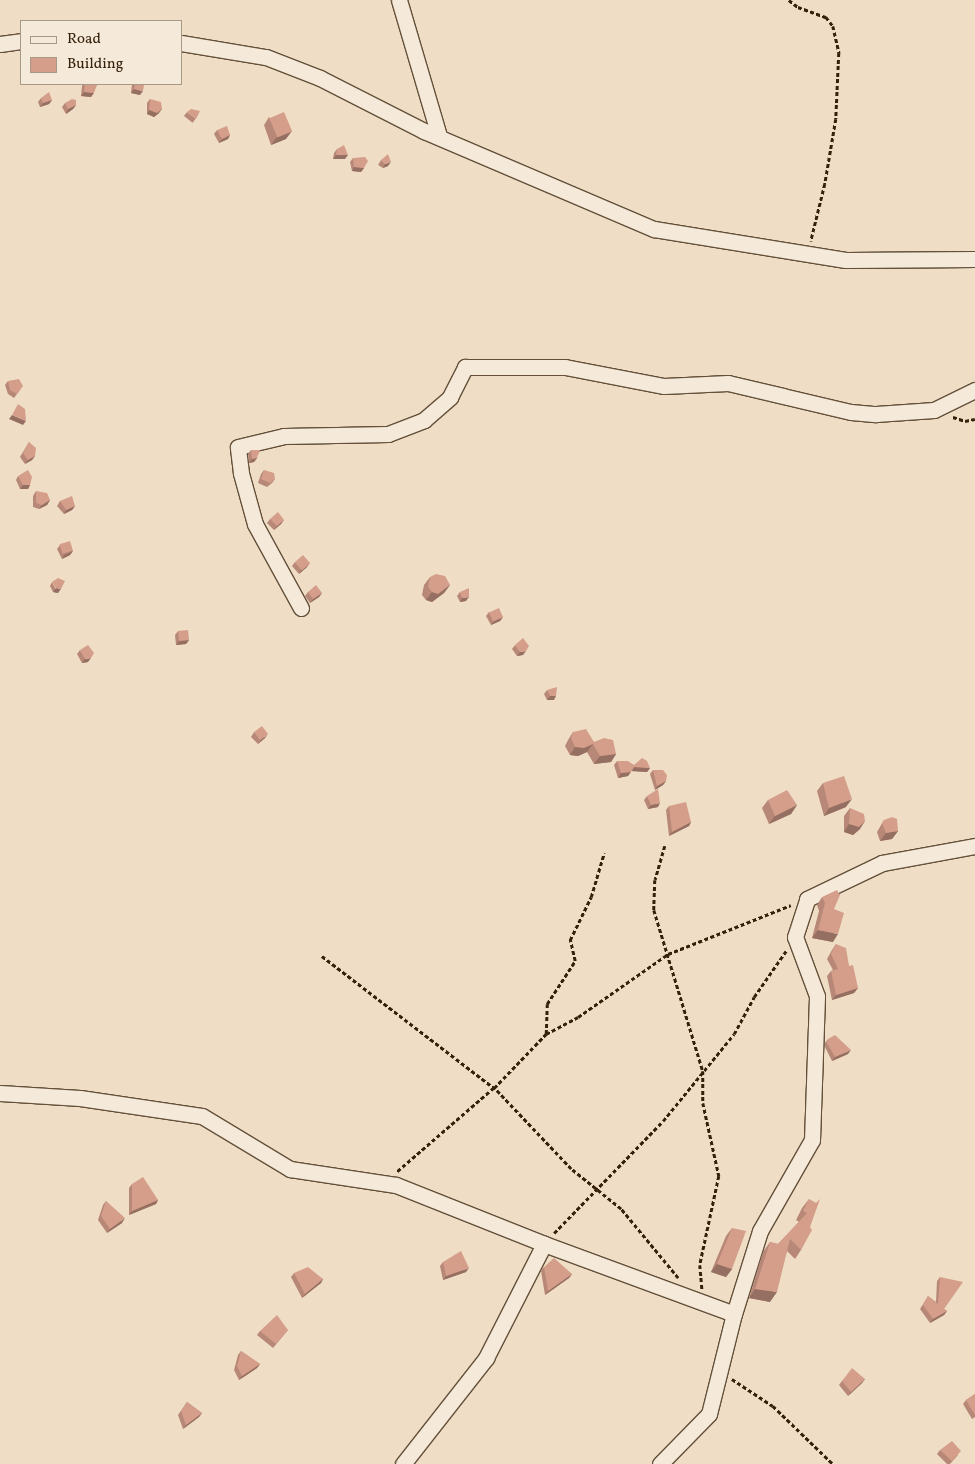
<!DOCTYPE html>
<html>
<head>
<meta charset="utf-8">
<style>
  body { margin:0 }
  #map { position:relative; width:975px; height:1464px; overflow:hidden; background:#efdec5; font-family:Vollkorn,serif }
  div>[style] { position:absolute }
  .path>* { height:2.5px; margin-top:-1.25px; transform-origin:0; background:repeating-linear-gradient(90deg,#35200c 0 4px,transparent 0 6.5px) }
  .roads { filter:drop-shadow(1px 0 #64503a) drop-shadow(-1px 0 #64503a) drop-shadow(0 1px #64503a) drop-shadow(0 -1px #64503a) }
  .minor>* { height:15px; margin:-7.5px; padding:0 7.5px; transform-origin:7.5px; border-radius:7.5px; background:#f5ead9 }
  .wall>* { inset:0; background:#b78877; transform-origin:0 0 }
  .shaded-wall>* { inset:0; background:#956f61 }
  .building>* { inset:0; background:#d59e8a; transform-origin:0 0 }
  span { translate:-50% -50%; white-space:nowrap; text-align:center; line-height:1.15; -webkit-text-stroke:4.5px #f5ead9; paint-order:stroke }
  .legend { position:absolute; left:20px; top:20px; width:162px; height:65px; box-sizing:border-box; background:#f5ead9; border:1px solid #a89987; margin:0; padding:6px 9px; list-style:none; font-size:15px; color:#35200c }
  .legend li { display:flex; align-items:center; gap:10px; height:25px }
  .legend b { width:25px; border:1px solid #a89987 }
</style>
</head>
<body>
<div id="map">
  <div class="path">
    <div style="left:789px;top:0;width:11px;rotate:38deg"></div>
    <div style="left:798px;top:7px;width:30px;rotate:20deg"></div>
    <div style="left:826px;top:17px;width:11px;rotate:52deg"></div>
    <div style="left:833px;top:26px;width:28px;rotate:77deg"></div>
    <div style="left:839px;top:53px;width:66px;rotate:92.6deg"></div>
    <div style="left:836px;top:119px;width:66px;rotate:99.6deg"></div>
    <div style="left:825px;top:184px;width:59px;rotate:103.8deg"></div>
    <div style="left:953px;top:417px;width:13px;rotate:18deg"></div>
    <div style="left:965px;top:421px;width:10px;rotate:-11deg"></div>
    <div style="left:665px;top:846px;width:35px;rotate:106deg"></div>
    <div style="left:655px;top:880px;width:30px;rotate:92deg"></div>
    <div style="left:654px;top:910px;width:168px;rotate:73.1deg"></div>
    <div style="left:703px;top:1071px;width:32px;rotate:90deg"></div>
    <div style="left:703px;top:1103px;width:75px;rotate:77.6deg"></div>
    <div style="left:719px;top:1176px;width:91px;rotate:102.1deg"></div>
    <div style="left:700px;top:1265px;width:24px;rotate:85deg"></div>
    <div style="left:322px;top:956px;width:217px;rotate:37.5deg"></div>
    <div style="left:494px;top:1088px;width:128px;rotate:139.1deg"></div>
    <div style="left:546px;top:1034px;width:30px;rotate:-88deg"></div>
    <div style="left:547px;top:1004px;width:51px;rotate:-56.9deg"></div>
    <div style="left:575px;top:961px;width:22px;rotate:-103deg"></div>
    <div style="left:570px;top:940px;width:48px;rotate:-64deg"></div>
    <div style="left:591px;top:897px;width:46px;rotate:-73.5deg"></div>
    <div style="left:554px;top:1233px;width:156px;rotate:-45.8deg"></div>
    <div style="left:663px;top:1121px;width:112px;rotate:-50.8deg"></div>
    <div style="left:734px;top:1034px;width:42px;rotate:-61.6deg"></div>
    <div style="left:754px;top:997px;width:56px;rotate:-55.2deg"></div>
    <div style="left:678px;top:1278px;width:89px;rotate:-129.6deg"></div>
    <div style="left:621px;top:1209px;width:64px;rotate:-141.3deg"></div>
    <div style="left:571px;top:1169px;width:112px;rotate:-133.5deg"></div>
    <div style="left:494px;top:1088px;width:75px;rotate:-46.1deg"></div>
    <div style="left:546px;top:1034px;width:36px;rotate:-28deg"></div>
    <div style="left:578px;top:1017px;width:110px;rotate:-35deg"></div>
    <div style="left:668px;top:954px;width:132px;rotate:-21.7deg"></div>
    <div style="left:732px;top:1379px;width:49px;rotate:33.4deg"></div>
    <div style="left:773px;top:1406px;width:83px;rotate:44deg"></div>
  </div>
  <div class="roads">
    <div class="minor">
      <div style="left:399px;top:0;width:142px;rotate:73.6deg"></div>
      <div style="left:181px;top:43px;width:86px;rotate:9.4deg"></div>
      <div style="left:266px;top:57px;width:58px;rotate:21.3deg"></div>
      <div style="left:320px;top:78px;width:117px;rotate:27deg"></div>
      <div style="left:424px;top:131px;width:250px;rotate:23.1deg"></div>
      <div style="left:654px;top:229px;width:194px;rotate:9.2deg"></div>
      <div style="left:846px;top:260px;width:129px;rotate:-0.4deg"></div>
      <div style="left:0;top:44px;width:21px;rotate:-8deg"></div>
      <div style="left:301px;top:608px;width:96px;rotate:-118.7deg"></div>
      <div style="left:255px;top:524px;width:53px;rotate:-105.4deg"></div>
      <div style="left:241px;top:473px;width:26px;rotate:-97deg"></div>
      <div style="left:238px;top:447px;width:47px;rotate:-13.4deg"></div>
      <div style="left:284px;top:436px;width:104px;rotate:-1.1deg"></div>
      <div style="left:388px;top:434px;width:39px;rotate:-21deg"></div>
      <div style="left:424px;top:420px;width:35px;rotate:-41deg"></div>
      <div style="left:450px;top:397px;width:34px;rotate:-63deg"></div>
      <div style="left:465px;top:367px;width:100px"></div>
      <div style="left:565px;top:367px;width:101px;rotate:10.9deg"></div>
      <div style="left:664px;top:386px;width:64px;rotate:-2.7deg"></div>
      <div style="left:728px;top:383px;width:126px;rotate:13.3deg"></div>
      <div style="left:851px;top:412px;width:25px;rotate:5deg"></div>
      <div style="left:876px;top:414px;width:58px;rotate:-3.9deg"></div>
      <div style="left:934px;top:410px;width:46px;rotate:-26deg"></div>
      <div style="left:0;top:1093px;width:80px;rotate:3.6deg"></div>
      <div style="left:80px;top:1098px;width:123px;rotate:8.4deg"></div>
      <div style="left:202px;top:1116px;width:103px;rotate:31.1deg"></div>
      <div style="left:290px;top:1169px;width:107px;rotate:8.6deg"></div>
      <div style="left:396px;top:1185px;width:159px;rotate:21.7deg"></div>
      <div style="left:544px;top:1244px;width:202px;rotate:20.2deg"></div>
      <div style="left:403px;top:1464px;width:135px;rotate:-51.9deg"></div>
      <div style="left:486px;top:1358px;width:128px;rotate:-63deg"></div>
      <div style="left:660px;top:1464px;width:70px;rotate:-45.6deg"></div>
      <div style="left:709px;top:1414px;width:103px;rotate:-76deg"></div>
      <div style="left:734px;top:1314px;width:87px;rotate:-72.6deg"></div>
      <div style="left:760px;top:1231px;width:105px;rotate:-60.3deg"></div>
      <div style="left:812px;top:1140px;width:144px;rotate:-88deg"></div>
      <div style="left:817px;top:996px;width:63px;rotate:-110.4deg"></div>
      <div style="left:795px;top:937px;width:40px;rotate:-72deg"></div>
      <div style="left:807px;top:899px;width:83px;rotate:-25.6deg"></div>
      <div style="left:882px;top:863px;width:95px;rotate:-10.4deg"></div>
    </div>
  </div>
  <div class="wall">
    <div style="clip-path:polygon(83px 84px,99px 84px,97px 85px,91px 97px,81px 96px,82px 86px)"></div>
    <div style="clip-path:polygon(132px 84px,135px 84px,140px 95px,131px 93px)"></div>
    <div style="clip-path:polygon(41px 98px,52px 100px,49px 104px,40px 107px,38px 102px)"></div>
    <div style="clip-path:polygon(150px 99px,159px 113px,154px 117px,147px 114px,147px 103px)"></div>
    <div style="clip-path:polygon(65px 103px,76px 105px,73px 109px,66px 114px,62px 107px)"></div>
    <div style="left:187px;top:112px;width:11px;height:5px;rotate:38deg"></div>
    <div style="clip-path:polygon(269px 117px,286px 139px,271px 145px,264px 125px)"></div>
    <div style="clip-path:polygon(217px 130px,230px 135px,228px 139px,219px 143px,214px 134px)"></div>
    <div style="clip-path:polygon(337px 149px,345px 159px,333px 159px,334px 153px)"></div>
    <div style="clip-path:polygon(353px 158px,364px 168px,361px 172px,352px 171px,350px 162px)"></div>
    <div style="clip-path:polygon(381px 160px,388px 166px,383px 168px,378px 165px)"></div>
    <div style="clip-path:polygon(8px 381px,20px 390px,14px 398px,8px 394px,5px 385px)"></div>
    <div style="clip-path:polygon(29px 442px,35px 456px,32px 460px,25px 464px,20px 457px)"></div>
    <div style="clip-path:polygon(251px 450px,257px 458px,254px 462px,249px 463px,248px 454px)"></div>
    <div style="clip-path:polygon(264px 470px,275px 479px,272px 483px,267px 487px,258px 483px,261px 474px)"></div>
    <div style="clip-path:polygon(18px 476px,30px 485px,28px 489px,20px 489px,16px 480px)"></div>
    <div style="clip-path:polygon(36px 491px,50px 500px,47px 505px,39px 509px,33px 507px,33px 496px)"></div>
    <div style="clip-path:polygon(60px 501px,75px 506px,72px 510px,64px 514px,57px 506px)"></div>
    <div style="clip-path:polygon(270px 519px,284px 520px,281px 524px,274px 530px,267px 523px)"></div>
    <div style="clip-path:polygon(60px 545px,73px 551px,70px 555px,62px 559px,57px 549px)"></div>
    <div style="clip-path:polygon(295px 562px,307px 567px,299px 574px,292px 566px)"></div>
    <div style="clip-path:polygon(430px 577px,450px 585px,444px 593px,432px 602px,426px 600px,422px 595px,424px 585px)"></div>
    <div style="clip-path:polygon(52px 582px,58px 593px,53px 592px,50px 586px)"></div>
    <div style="clip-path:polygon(308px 592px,322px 593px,319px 597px,310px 603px,305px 596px)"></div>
    <div style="clip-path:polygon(460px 592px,466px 601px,460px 602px,457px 596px)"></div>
    <div style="clip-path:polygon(489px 612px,503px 617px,500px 621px,491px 625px,486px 616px)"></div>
    <div style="clip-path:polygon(178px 631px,189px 640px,186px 644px,176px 645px,175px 635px)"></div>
    <div style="clip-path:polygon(515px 645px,523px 655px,517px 656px,512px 649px)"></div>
    <div style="clip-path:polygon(80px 650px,88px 662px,82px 663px,77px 654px)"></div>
    <div style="clip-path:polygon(547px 690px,554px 700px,547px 700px,544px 694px)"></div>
    <div style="clip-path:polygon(254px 732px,265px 738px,258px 744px,251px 737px)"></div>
    <div style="clip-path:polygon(573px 732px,594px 742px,616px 754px,611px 762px,594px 764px,587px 752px,578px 756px,570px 755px,565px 746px,568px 740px)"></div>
    <div style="clip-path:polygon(617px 761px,634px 765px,650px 768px,647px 772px,631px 771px,628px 776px,618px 778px,614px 765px)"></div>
    <div style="clip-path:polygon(653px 770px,666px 781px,663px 785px,655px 790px,650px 774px)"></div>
    <div style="clip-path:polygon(823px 783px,846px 807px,824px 816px,817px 791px)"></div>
    <div style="clip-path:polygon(647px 796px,658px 807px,648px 809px,644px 800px)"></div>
    <div style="clip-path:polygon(768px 800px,797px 805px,791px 814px,769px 824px,762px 808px)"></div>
    <div style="clip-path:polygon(669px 806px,691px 822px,689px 826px,669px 836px,666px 810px)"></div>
    <div style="clip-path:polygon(850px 808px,860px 829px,853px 835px,844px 832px,844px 816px)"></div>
    <div style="clip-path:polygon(884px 820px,898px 831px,892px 839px,880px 841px,877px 832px)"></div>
    <div style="clip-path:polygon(822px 897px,834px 909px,833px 942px,812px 938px,819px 911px,817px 905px)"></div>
    <div style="clip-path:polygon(836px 944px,849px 966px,858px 988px,854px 993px,832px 1000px,827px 976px,831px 971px,833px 970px,827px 959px,832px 950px)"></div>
    <div style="clip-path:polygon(828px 1039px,848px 1054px,832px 1061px,825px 1047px,825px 1043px)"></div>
    <div style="clip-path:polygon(132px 1184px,158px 1200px,156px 1204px,129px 1215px,129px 1188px)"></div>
    <div style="clip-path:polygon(809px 1199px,810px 1227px,801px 1250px,795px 1259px,787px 1251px,770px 1302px,749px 1298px,763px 1252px,770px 1242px,778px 1244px,799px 1222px,796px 1220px,802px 1208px)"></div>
    <div style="clip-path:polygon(106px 1201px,122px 1223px,107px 1233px,98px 1220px,103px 1205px)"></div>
    <div style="clip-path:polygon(732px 1228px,732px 1269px,726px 1277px,711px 1272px,726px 1236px)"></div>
    <div style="clip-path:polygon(443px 1262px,466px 1272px,443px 1280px,440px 1266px)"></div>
    <div style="clip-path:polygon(544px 1267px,572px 1274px,569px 1278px,545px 1295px,541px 1271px)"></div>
    <div style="clip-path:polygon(294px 1273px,323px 1279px,321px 1283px,302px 1298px,291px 1277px)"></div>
    <div style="clip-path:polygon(940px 1277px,944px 1309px,947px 1311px,944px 1315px,930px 1323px,920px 1309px,928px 1296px,936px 1302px,937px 1281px)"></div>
    <div style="clip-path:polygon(288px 1330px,273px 1348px,257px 1335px,260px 1331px)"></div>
    <div style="clip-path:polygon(241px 1351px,260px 1364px,257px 1368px,239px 1380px,234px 1370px,238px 1355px)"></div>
    <div style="clip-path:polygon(865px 1379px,862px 1383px,848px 1396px,839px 1385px,842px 1381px)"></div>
    <div style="clip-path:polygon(975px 1394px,975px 1417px,972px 1419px,963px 1404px,966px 1400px)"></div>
    <div style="clip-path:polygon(187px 1402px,202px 1413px,199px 1417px,183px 1429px,178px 1415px)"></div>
    <div style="clip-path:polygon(940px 1450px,958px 1455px,950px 1464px,947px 1464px,937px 1454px)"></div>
  </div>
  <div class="shaded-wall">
    <div style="clip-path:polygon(134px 89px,143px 91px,140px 95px,131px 93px)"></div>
    <div style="clip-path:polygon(84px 92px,94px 93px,91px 97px,81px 96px)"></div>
    <div style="clip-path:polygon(52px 100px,49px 104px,40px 107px,43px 103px)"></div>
    <div style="clip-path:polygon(76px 105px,73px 109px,66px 114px,68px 109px)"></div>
    <div style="clip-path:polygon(162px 109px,159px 113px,154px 117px,147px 114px,149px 110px)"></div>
    <div style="clip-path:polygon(292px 131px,286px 139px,271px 145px,277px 137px)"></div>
    <div style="clip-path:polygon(230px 135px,228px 139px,219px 143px,222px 139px)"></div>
    <div style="clip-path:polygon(336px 155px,348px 155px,345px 159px,333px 159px)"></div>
    <div style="clip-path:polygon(391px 162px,388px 166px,383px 168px,385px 164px)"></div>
    <div style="clip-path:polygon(354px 167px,364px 168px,361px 172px,352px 171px)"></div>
    <div style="clip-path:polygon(12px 415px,26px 421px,23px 425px,9px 419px)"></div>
    <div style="clip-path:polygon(35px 456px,32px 460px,25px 464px,28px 460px)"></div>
    <div style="clip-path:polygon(257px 458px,254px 462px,249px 463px,252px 459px)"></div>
    <div style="clip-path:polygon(23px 485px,30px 485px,28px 489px,20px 489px)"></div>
    <div style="clip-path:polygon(50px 500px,47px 505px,39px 509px,42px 505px)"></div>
    <div style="clip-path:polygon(75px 506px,72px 510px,64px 514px,66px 510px)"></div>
    <div style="clip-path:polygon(284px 520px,281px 524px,274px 530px,277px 526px)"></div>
    <div style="clip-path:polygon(73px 551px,70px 555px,62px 559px,64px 555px)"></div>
    <div style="clip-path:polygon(310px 563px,307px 567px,299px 574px,302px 569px)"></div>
    <div style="clip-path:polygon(450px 585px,444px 593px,432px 602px,426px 600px,432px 592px)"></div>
    <div style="clip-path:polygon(56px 588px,61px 589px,58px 593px,53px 592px)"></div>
    <div style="clip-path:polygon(322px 593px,319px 597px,310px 603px,313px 599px)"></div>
    <div style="clip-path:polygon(469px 597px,466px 601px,460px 602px,462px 598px)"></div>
    <div style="clip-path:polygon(503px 617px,500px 621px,491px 625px,494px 621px)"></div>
    <div style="clip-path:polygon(189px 640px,186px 644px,176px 645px,179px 641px)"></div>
    <div style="clip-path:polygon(526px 651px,523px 655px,517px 656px,520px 652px)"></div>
    <div style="clip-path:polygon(91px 658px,88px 662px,82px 663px,85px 659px)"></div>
    <div style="clip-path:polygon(550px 696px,556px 696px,554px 700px,547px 700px)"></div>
    <div style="clip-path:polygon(268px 734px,265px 738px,258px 744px,261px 740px)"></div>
    <div style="clip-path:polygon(593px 744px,587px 752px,578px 756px,570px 755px,575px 747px)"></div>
    <div style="clip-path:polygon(616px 754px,611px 762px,594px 764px,600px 756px)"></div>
    <div style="clip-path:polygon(634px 767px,650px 768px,647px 772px,631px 771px)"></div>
    <div style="clip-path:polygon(631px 772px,628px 776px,618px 778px,621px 773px)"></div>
    <div style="clip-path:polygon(666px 781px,663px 785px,655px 790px,657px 786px)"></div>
    <div style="clip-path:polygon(852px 799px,846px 807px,824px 816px,829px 808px)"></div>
    <div style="clip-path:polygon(660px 803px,658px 807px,648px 809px,651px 805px)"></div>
    <div style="clip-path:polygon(797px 805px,791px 814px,769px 824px,775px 816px)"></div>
    <div style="clip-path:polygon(865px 821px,860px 829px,853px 835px,844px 832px,849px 824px)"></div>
    <div style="clip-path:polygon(691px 822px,689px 826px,669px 836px,672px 832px)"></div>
    <div style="clip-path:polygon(898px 831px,892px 839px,880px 841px,886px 833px)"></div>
    <div style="clip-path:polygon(818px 930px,838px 934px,833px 942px,812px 938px)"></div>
    <div style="clip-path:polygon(858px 988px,854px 993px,832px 1000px,836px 995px)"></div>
    <div style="clip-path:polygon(851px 1050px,848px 1054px,832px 1061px,835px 1057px)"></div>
    <div style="clip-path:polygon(158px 1200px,156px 1204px,129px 1215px,132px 1211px)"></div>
    <div style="clip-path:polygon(125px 1218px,122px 1223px,107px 1233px,110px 1229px)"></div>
    <div style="clip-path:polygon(717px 1264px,732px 1269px,726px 1277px,711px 1272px)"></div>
    <div style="clip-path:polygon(469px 1268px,466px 1272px,443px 1280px,446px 1276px)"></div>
    <div style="clip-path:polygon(572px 1274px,569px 1278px,545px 1295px,548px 1291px)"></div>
    <div style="clip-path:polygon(323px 1279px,321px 1283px,302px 1298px,305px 1294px)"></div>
    <div style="clip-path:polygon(755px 1289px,777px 1292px,770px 1302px,749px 1298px)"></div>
    <div style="clip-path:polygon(947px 1311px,944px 1315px,930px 1323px,933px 1319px)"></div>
    <div style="clip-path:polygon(260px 1364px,257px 1368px,239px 1380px,242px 1376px)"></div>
    <div style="clip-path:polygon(865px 1379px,862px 1383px,848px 1396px,851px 1392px)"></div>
    <div style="clip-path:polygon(202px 1413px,199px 1417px,183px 1429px,186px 1425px)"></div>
  </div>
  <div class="building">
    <div style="clip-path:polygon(85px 84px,97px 84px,94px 93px,84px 92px)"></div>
    <div style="clip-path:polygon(135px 84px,142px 84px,144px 85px,143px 91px,134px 89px)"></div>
    <div style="clip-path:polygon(49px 92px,52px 100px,43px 103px,41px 98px)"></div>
    <div style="clip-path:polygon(72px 99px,76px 100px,76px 105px,68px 109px,65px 103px)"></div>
    <div style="clip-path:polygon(150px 99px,161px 102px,162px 109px,157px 113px,149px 110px)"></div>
    <div style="clip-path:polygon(191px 109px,200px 111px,196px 119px,187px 112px)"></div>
    <div style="left:284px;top:112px;width:21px;height:16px;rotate:67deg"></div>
    <div style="clip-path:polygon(227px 126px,230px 135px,222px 139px,217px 130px)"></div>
    <div style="clip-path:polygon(344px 145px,348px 155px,336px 155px,337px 149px)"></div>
    <div style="clip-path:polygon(388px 154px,391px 162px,385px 164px,381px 160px)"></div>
    <div style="clip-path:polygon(365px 157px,368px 161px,364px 168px,354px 167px,353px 158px)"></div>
    <div style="clip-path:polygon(19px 379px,23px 386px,17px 394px,10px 390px,8px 381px)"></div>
    <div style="clip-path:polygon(18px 404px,25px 409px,26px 421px,12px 415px)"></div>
    <div style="clip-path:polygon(29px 442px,36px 448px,35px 456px,28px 460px,23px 453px)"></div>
    <div style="clip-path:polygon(251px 450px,260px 450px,257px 458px,252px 459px)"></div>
    <div style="clip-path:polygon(28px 470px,32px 477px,30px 485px,23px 485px,18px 476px)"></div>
    <div style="clip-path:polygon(264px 470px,274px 473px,275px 479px,270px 483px,261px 479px)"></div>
    <div style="clip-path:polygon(36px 491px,47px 493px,50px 500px,42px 505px,36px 503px)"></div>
    <div style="clip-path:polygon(72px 496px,75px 506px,66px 510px,60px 501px)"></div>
    <div style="clip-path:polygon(278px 512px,284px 520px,277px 526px,270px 519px)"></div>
    <div style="left:70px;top:541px;width:10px;height:11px;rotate:73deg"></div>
    <div style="left:303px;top:555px;width:11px;height:11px;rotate:49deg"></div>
    <div style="clip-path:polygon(436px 574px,445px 576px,450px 585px,438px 594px,432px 592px,428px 587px,430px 577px)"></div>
    <div style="clip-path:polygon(58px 578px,65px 581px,61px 589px,56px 588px,52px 582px)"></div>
    <div style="clip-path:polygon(316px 585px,322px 593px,313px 599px,308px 592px)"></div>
    <div style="clip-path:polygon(469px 588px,469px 597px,462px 598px,460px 592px)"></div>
    <div style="left:499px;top:608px;width:10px;height:11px;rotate:66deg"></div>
    <div style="left:188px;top:630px;width:10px;height:10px;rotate:84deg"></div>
    <div style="clip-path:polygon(523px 638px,529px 646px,526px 651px,520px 652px,515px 645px)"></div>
    <div style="clip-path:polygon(88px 645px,94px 653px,91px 658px,85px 659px,80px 650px)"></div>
    <div style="clip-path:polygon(557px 687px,556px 696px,550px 696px,547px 690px)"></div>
    <div style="left:262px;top:726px;width:10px;height:10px;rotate:53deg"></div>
    <div style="clip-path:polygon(586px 729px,594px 742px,604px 738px,613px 740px,616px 754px,600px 756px,593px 744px,584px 748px,575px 747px,571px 738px,573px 732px)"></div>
    <div style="clip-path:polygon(642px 758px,647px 761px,650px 768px,634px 767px,631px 772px,621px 773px,617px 761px,628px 761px,634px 765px)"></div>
    <div style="clip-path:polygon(653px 770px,663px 770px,667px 775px,666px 781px,657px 786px)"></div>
    <div style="clip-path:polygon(844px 776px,852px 799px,829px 808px,823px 783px)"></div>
    <div style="clip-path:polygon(658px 789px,660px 803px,651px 805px,647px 796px)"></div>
    <div style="clip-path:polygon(787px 790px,797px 805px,775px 816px,768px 800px)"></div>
    <div style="clip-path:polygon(686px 802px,691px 822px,672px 832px,669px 806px)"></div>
    <div style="clip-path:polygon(850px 808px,864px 814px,865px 821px,859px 827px,849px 824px)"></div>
    <div style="clip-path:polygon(892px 817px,897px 819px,898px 831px,886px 833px,882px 823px,884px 820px)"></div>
    <div style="clip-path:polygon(837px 890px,840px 895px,834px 909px,844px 913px,838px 934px,818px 930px,825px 903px,822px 897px)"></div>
    <div style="clip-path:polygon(836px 944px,846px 948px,849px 966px,853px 965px,858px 988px,836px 995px,831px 971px,838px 969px,831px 954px)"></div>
    <div style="clip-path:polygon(835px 1035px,851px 1050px,835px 1057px,827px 1043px,828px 1039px)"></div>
    <div style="clip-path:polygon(143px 1177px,158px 1200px,132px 1211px,132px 1184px)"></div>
    <div style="clip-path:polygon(809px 1199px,816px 1203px,820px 1199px,810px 1227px,812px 1230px,801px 1250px,790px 1239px,777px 1292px,755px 1289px,770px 1242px,778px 1244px,807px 1213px,803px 1211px)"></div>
    <div style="clip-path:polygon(106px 1201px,125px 1218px,110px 1229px,101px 1216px)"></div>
    <div style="clip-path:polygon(732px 1228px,746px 1231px,732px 1269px,717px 1264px)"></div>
    <div style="clip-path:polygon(461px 1251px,469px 1268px,446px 1276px,443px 1262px)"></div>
    <div style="clip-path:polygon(554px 1258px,572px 1274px,548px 1291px,544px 1267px)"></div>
    <div style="clip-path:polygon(308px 1267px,323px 1279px,305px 1294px,294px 1273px)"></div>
    <div style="clip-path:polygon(940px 1277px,963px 1282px,944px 1309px,947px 1311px,933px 1319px,923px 1305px,928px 1296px,938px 1304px)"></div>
    <div style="clip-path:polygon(277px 1315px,288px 1330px,276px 1344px,260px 1331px)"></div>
    <div style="clip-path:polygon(241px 1351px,260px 1364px,242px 1376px,237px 1366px)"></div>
    <div style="clip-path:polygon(852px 1368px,865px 1379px,851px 1392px,842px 1381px)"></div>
    <div style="clip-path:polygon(975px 1394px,975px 1415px,966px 1400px)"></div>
    <div style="clip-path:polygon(187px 1402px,202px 1413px,186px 1425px,181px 1411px)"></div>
    <div style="clip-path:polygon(952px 1441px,961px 1451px,952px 1461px,940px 1450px)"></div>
  </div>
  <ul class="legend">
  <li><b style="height:6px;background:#f5ead9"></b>Road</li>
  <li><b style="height:14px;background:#d59e8a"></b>Building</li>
  </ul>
</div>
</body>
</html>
